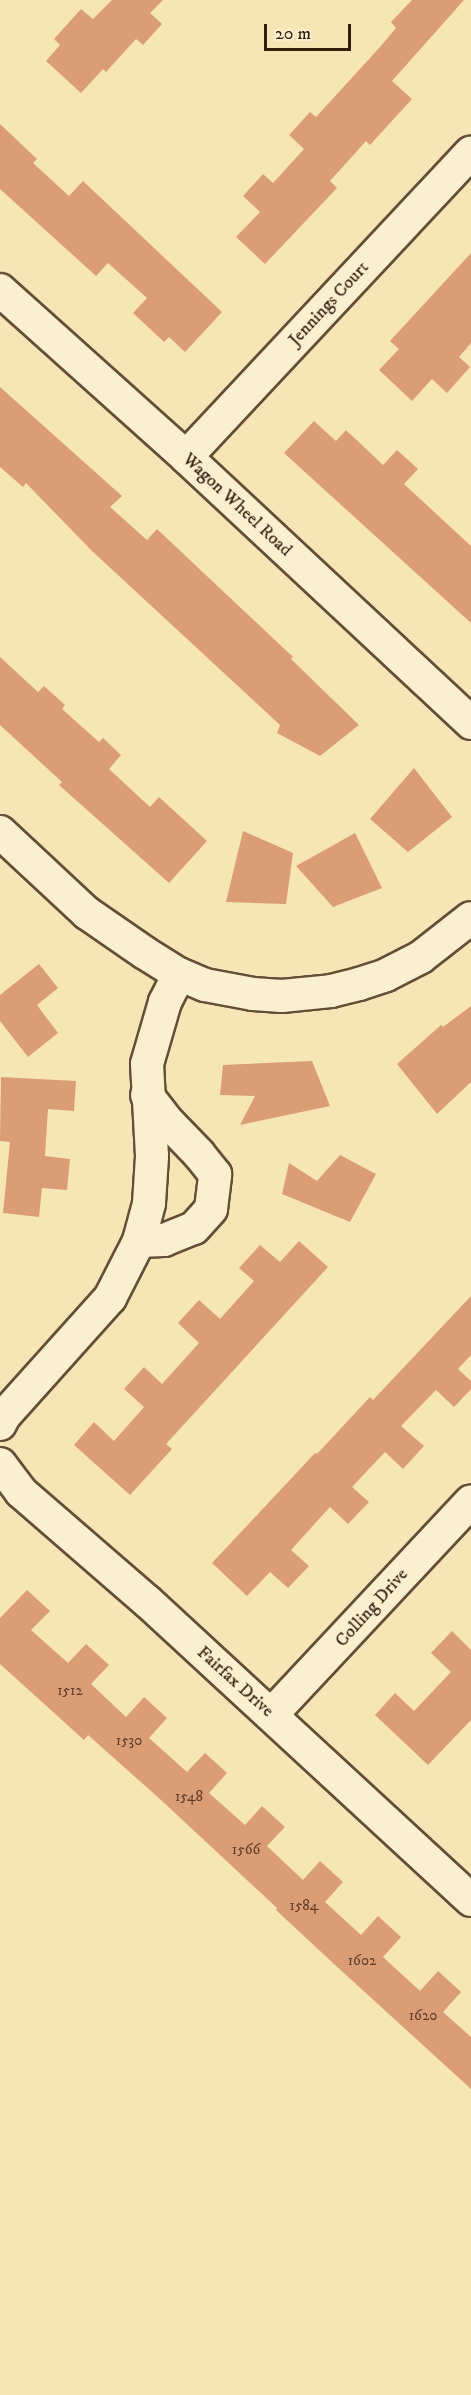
<!DOCTYPE html>
<html>
<head>
<meta charset="utf-8">
<style>
  body { margin:0 }
  #map { position:relative; width:471px; height:2395px; overflow:hidden; background:#f7e6b5; font-family:"IM FELL DW Pica",serif }
  div>[style] { position:absolute }
  .building>* { inset:0; background:#db9d76 }
  .roads { filter:drop-shadow(2px 0 #654e38) drop-shadow(-2px 0 #654e38) drop-shadow(0 2px #654e38) drop-shadow(0 -2px #654e38) }
  .minor>* { height:32px; margin:-16px; padding:0 16px; transform-origin:16px; border-radius:16px; background:#faefcf }
  span { translate:-50% -50%; white-space:nowrap; text-align:center; line-height:1.15; -webkit-text-stroke:4.5px #faefcf; paint-order:stroke }
  .number-label { font-size:15px; color:#5e3c29 }
  .number-label span { -webkit-text-stroke-width:0 }
  .street-label { font-size:18px; color:#341c0f }
  .scale { position:absolute; left:264px; top:24px; width:87px; height:27px; box-sizing:border-box; border:3px solid #341c0f; border-top:0; padding-left:8px; font-size:18px; line-height:21px; white-space:nowrap; color:#341c0f; -webkit-text-stroke:4px #faefcf; paint-order:stroke }
</style>
</head>
<body>
<div id="map">
  <div class="building">
    <div style="clip-path:polygon(112px 0,163px 0,150px 13px,162px 24px,143px 45px,136px 39px,106px 72px,103px 69px,81px 93px,46px 61px,60px 45px,54px 39px,81px 9px,93px 19px)"></div>
    <div style="clip-path:polygon(412px 0,464px 0,392px 81px,412px 99px,370px 145px,366px 141px,330px 181px,337px 188px,265px 264px,236px 237px,260px 212px,243px 196px,263px 174px,273px 183px,304px 149px,289px 135px,310px 112px,316px 117px,380px 47px,396px 28px,391px 22px)"></div>
    <div style="clip-path:polygon(0 124px,37px 159px,33px 163px,69px 196px,83px 181px,222px 312px,185px 352px,169px 337px,164px 342px,133px 313px,147px 298px,108px 263px,96px 276px,0 189px)"></div>
    <div style="clip-path:polygon(471px 253px,471px 343px,459px 357px,470px 367px,447px 393px,432px 379px,412px 401px,379px 370px,399px 349px,390px 341px)"></div>
    <div style="clip-path:polygon(0 387px,122px 496px,110px 507px,147px 540px,157px 529px,293px 657px,291px 659px,359px 725px,320px 756px,277px 733px,280px 725px,92px 551px,26px 483px,23px 487px,0 467px)"></div>
    <div style="clip-path:polygon(314px 421px,336px 441px,346px 430px,383px 465px,397px 450px,418px 469px,404px 484px,471px 546px,471px 623px,284px 453px)"></div>
    <div style="clip-path:polygon(0 657px,38px 692px,44px 686px,65px 705px,62px 709px,99px 742px,103px 738px,121px 755px,109px 769px,150px 807px,159px 797px,207px 841px,169px 883px,59px 785px,62px 782px,0 725px)"></div>
    <div style="clip-path:polygon(414px 768px,452px 817px,408px 852px,370px 819px)"></div>
    <div style="clip-path:polygon(243px 831px,293px 853px,286px 904px,226px 902px)"></div>
    <div style="clip-path:polygon(355px 833px,382px 888px,333px 907px,296px 866px)"></div>
    <div style="clip-path:polygon(39px 964px,58px 988px,37px 1005px,58px 1033px,28px 1057px,0 1021px,0 995px)"></div>
    <div style="clip-path:polygon(471px 1006px,471px 1082px,437px 1114px,397px 1064px,441px 1025px,443px 1027px)"></div>
    <div style="clip-path:polygon(312px 1061px,330px 1106px,240px 1125px,255px 1096px,220px 1095px,223px 1065px)"></div>
    <div style="clip-path:polygon(1px 1077px,76px 1081px,74px 1111px,48px 1109px,45px 1156px,70px 1159px,67px 1190px,42px 1188px,39px 1217px,3px 1213px,10px 1142px,0 1141px)"></div>
    <div style="clip-path:polygon(340px 1155px,376px 1174px,350px 1222px,282px 1194px,289px 1163px,317px 1181px)"></div>
    <div style="clip-path:polygon(299px 1241px,328px 1267px,166px 1444px,172px 1449px,130px 1495px,74px 1445px,94px 1422px,114px 1441px,144px 1407px,124px 1389px,144px 1367px,162px 1384px,199px 1343px,178px 1323px,199px 1300px,220px 1319px,254px 1281px,239px 1268px,260px 1245px,280px 1262px)"></div>
    <div style="clip-path:polygon(471px 1296px,471px 1355px,458px 1369px,471px 1381px,471px 1389px,454px 1407px,436px 1390px,401px 1426px,424px 1446px,403px 1469px,385px 1452px,352px 1487px,369px 1502px,348px 1524px,330px 1507px,291px 1550px,309px 1566px,288px 1588px,270px 1572px,247px 1596px,212px 1563px,315px 1453px,317px 1454px,370px 1397px,373px 1400px)"></div>
    <div style="clip-path:polygon(27px 1590px,50px 1611px,31px 1630px,68px 1663px,86px 1644px,109px 1665px,91px 1684px,126px 1717px,144px 1697px,167px 1718px,149px 1738px,187px 1772px,205px 1753px,227px 1773px,209px 1793px,245px 1825px,262px 1806px,285px 1827px,267px 1846px,303px 1880px,320px 1861px,343px 1882px,325px 1902px,361px 1935px,378px 1916px,401px 1937px,383px 1957px,420px 1991px,438px 1971px,461px 1992px,443px 2012px,471px 2037px,471px 2089px,334px 1964px,276px 1910px,277px 1908px,161px 1800px,88px 1735px,84px 1740px,0 1664px,0 1618px)"></div>
    <div style="clip-path:polygon(452px 1631px,471px 1650px,471px 1720px,428px 1765px,375px 1715px,395px 1693px,414px 1711px,451px 1672px,431px 1653px)"></div>
  </div>
  <div class="roads">
    <div class="minor">
      <div style="left:0;top:290px;width:250px;rotate:41.9deg"></div>
      <div style="left:186px;top:457px;width:390px;rotate:43deg"></div>
      <div style="left:186px;top:457px;width:417px;rotate:-46.9deg"></div>
      <div style="left:0;top:832px;width:119px;rotate:43deg"></div>
      <div style="left:87px;top:913px;width:70px;rotate:34.6deg"></div>
      <div style="left:145px;top:953px;width:40px;rotate:32deg"></div>
      <div style="left:179px;top:974px;width:28px;rotate:23deg"></div>
      <div style="left:205px;top:985px;width:49px;rotate:10.6deg"></div>
      <div style="left:253px;top:994px;width:29px;rotate:4deg"></div>
      <div style="left:282px;top:996px;width:49px;rotate:-5.8deg"></div>
      <div style="left:331px;top:991px;width:29px;rotate:-14deg"></div>
      <div style="left:359px;top:984px;width:28px;rotate:-18deg"></div>
      <div style="left:386px;top:975px;width:39px;rotate:-27deg"></div>
      <div style="left:421px;top:957px;width:63px;rotate:-38deg"></div>
      <div style="left:139px;top:1241px;width:25px;rotate:-2deg"></div>
      <div style="left:164px;top:1240px;width:32px;rotate:-22deg"></div>
      <div style="left:194px;top:1228px;width:25px;rotate:-48deg"></div>
      <div style="left:211px;top:1209px;width:35px;rotate:-83deg"></div>
      <div style="left:215px;top:1174px;width:26px;rotate:-129deg"></div>
      <div style="left:199px;top:1154px;width:45px;rotate:-134.1deg"></div>
      <div style="left:168px;top:1122px;width:34px;rotate:-128deg"></div>
      <div style="left:0;top:1424px;width:9px;rotate:-63deg"></div>
      <div style="left:4px;top:1416px;width:159px;rotate:-48.1deg"></div>
      <div style="left:110px;top:1298px;width:64px;rotate:-63deg"></div>
      <div style="left:139px;top:1241px;width:39px;rotate:-75deg"></div>
      <div style="left:149px;top:1203px;width:47px;rotate:-86.3deg"></div>
      <div style="left:152px;top:1156px;width:92px;rotate:-93.1deg"></div>
      <div style="left:147px;top:1064px;width:65px;rotate:-73.8deg"></div>
      <div style="left:165px;top:1002px;width:31px;rotate:-63deg"></div>
      <div style="left:0;top:1464px;width:35px;rotate:53deg"></div>
      <div style="left:21px;top:1492px;width:167px;rotate:40.9deg"></div>
      <div style="left:147px;top:1601px;width:441px;rotate:42.7deg"></div>
      <div style="left:272px;top:1714px;width:291px;rotate:-46.9deg"></div>
    </div>
  </div>
  <div class="number-label">
    <span style="left:70px;top:1691px">1512</span>
    <span style="left:129px;top:1741px">1530</span>
    <span style="left:189px;top:1797px">1548</span>
    <span style="left:246px;top:1850px">1566</span>
    <span style="left:304px;top:1906px">1584</span>
    <span style="left:362px;top:1961px">1602</span>
    <span style="left:423px;top:2016px">1620</span>
  </div>
  <div class="street-label">
    <span style="left:329px;top:304px;rotate:-47deg">Jennings Court</span>
    <span style="left:237px;top:505px;rotate:43deg">Wagon Wheel Road</span>
    <span style="left:372px;top:1608px;rotate:-48deg">Colling Drive</span>
    <span style="left:235px;top:1682px;rotate:42deg">Fairfax Drive</span>
  </div>
  <div class="scale">20 m</div>
</div>
</body>
</html>
